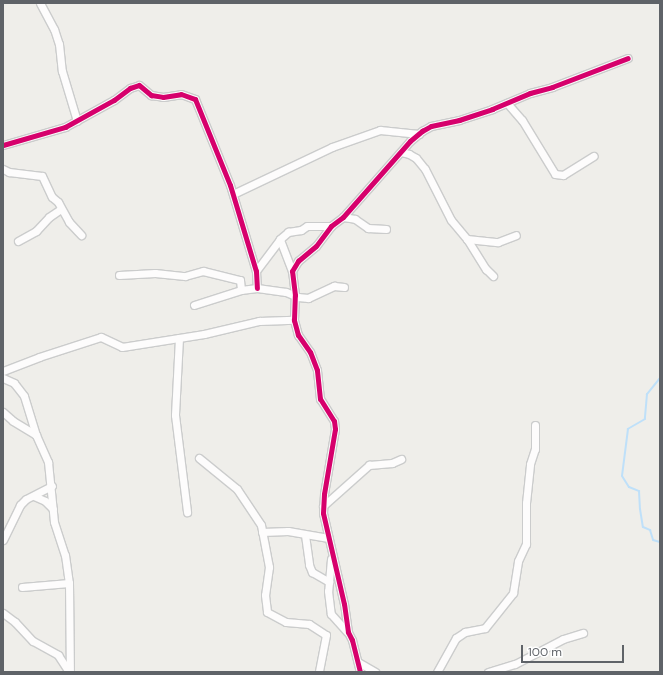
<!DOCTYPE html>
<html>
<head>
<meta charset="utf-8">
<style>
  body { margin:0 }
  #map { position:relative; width:663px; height:675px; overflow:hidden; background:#efeeea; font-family:"DM Sans",sans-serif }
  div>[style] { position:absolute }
  .stream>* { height:2px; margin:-1px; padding:0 1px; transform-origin:1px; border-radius:1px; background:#bfe0f9 }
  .roads { filter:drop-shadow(1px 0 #cbcccc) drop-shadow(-1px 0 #cbcccc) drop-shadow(0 1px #cbcccc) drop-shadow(0 -1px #cbcccc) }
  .street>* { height:7px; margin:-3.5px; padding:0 3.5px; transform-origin:3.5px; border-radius:3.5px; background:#fdfcfc }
  .cycleway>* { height:5px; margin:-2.5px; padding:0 2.5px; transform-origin:2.5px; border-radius:2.5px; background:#d6006c }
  span { translate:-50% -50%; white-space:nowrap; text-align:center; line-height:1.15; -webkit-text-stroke:3.5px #fff; paint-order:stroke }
  .frame { position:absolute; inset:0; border:4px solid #5f6368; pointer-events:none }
  .scale { position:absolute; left:521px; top:645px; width:103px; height:18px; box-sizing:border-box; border:2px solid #5f6368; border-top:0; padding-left:5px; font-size:12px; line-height:14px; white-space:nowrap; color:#5f6368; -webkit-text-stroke:3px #fff; paint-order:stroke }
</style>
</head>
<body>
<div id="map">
  <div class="stream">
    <div style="left:660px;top:378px;width:21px;rotate:129deg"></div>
    <div style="left:647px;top:394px;width:25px;rotate:95deg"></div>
    <div style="left:645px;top:419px;width:20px;rotate:150deg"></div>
    <div style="left:628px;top:429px;width:47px;rotate:97.3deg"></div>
    <div style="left:622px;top:476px;width:13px;rotate:58deg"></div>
    <div style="left:629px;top:487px;width:11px;rotate:22deg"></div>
    <div style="left:639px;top:491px;width:18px;rotate:87deg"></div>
    <div style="left:640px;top:509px;width:18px;rotate:81deg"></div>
    <div style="left:643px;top:527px;width:8px;rotate:23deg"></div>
    <div style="left:650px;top:530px;width:10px;rotate:73deg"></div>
    <div style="left:653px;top:540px;width:7px;rotate:16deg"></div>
  </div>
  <div class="roads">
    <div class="street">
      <div style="left:40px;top:3px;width:30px;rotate:62deg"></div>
      <div style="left:54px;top:29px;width:16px;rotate:72deg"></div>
      <div style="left:59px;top:44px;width:27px;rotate:84deg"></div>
      <div style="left:62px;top:71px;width:52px;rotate:73.3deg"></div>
      <div style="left:507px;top:103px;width:23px;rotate:49deg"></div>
      <div style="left:522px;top:120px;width:63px;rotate:58.6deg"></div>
      <div style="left:555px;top:174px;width:8px;rotate:7deg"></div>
      <div style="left:563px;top:175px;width:36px;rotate:-32deg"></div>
      <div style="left:3px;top:145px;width:65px;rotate:-16.2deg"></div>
      <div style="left:65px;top:127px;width:56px;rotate:-28.9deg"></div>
      <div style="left:114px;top:100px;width:20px;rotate:-37deg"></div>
      <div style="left:130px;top:88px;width:9px;rotate:-18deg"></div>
      <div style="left:139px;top:85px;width:16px;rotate:40deg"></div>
      <div style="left:151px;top:95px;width:12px;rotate:9deg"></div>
      <div style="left:163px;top:97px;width:18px;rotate:-9deg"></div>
      <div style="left:181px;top:94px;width:15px;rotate:20deg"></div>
      <div style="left:195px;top:99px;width:93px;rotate:67.9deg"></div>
      <div style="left:230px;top:185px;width:90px;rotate:73.2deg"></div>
      <div style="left:256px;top:271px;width:17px;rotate:87deg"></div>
      <div style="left:401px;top:152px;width:8px;rotate:14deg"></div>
      <div style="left:409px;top:154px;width:8px;rotate:30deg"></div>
      <div style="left:416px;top:158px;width:14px;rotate:51deg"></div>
      <div style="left:425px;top:169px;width:57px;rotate:63deg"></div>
      <div style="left:451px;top:220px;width:25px;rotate:50deg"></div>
      <div style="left:467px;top:239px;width:31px;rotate:6deg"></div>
      <div style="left:498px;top:242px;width:19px;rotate:-21deg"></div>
      <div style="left:3px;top:169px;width:7px;rotate:27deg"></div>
      <div style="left:9px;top:172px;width:33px;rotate:7deg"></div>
      <div style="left:42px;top:176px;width:23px;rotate:65deg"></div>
      <div style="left:52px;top:197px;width:8px;rotate:40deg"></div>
      <div style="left:58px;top:202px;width:23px;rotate:61deg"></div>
      <div style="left:69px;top:222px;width:18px;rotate:47deg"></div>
      <div style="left:233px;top:194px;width:110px;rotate:-25.4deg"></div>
      <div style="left:332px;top:147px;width:51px;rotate:-19.5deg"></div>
      <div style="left:380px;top:130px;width:39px;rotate:6deg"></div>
      <div style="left:343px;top:217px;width:12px;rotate:9deg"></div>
      <div style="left:355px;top:219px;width:16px;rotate:35deg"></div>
      <div style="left:368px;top:228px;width:18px;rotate:3deg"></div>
      <div style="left:467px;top:239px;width:36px;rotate:58deg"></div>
      <div style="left:486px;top:269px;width:10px;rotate:45deg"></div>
      <div style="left:18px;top:241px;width:21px;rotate:-29deg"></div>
      <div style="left:36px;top:231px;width:19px;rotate:-47deg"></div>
      <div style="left:49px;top:217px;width:14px;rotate:-34deg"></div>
      <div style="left:256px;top:271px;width:40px;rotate:-53deg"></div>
      <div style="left:292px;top:271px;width:34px;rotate:-111deg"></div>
      <div style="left:280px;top:239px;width:11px;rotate:-41deg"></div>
      <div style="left:288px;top:232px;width:13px;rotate:-9deg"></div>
      <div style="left:301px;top:230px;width:7px;rotate:-34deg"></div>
      <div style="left:307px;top:226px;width:24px"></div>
      <div style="left:119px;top:275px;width:36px;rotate:-3deg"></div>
      <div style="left:155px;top:273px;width:30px;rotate:6deg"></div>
      <div style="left:185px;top:276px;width:19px;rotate:-16deg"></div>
      <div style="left:203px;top:271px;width:38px;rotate:14deg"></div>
      <div style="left:240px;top:280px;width:10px;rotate:84deg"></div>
      <div style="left:194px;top:305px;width:49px;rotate:-17.7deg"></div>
      <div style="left:241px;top:290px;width:16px;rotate:-7deg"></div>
      <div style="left:257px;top:288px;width:29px;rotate:8deg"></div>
      <div style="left:286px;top:292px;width:13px;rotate:23deg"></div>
      <div style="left:298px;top:297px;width:10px;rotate:6deg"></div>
      <div style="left:308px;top:298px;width:29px;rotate:-25deg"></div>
      <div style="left:334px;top:286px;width:10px;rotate:6deg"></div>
      <div style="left:179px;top:338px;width:77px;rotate:93deg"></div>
      <div style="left:175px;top:415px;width:98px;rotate:82.9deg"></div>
      <div style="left:3px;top:371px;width:39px;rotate:-21deg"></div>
      <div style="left:39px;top:357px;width:65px;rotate:-17.9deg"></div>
      <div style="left:101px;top:337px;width:23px;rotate:25deg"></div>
      <div style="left:122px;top:347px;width:83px;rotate:-9deg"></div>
      <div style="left:204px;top:334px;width:57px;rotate:-13.3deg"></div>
      <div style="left:259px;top:321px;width:35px;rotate:-2deg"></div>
      <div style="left:3px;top:378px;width:12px;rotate:24deg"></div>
      <div style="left:14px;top:383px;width:16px;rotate:52deg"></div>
      <div style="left:24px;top:396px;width:41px;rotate:72.9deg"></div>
      <div style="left:36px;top:435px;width:30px;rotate:66deg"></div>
      <div style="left:48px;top:462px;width:60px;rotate:84.3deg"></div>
      <div style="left:54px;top:522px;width:35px;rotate:72deg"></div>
      <div style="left:65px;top:555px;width:28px;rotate:82deg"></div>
      <div style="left:69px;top:583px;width:89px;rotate:89.4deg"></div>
      <div style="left:3px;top:412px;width:13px;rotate:42deg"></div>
      <div style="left:13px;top:421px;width:27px;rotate:31deg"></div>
      <div style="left:199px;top:458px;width:49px;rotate:39.2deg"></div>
      <div style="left:237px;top:489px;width:43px;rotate:56.3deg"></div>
      <div style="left:261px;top:525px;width:43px;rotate:79.2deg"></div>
      <div style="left:269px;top:567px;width:28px;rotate:98deg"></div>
      <div style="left:265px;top:595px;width:17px;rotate:83deg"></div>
      <div style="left:267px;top:612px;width:21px;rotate:28deg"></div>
      <div style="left:286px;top:622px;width:23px;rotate:5deg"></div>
      <div style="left:309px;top:624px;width:20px;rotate:33deg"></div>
      <div style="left:326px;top:635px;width:38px;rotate:101deg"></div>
      <div style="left:34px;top:496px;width:12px;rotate:24deg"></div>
      <div style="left:45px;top:501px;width:11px;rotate:45deg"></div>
      <div style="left:323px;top:506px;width:62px;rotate:-41.7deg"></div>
      <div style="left:369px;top:465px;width:23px;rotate:-5deg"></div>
      <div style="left:392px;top:463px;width:10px;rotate:-24deg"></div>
      <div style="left:262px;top:532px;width:26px;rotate:-2deg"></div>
      <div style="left:288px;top:531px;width:41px;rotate:9.9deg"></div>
      <div style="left:305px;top:535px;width:30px;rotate:82deg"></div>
      <div style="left:309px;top:565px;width:8px;rotate:67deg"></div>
      <div style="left:312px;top:572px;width:20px;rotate:30deg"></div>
      <div style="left:3px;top:540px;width:39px;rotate:-64deg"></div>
      <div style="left:20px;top:505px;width:8px;rotate:-45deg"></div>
      <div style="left:26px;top:499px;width:29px;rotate:-27deg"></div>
      <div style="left:331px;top:559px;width:32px;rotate:95deg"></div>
      <div style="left:328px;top:591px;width:23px;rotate:83deg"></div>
      <div style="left:331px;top:614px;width:24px;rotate:48deg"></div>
      <div style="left:22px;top:587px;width:47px;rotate:-4.9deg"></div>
      <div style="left:3px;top:613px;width:15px;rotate:37deg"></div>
      <div style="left:15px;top:622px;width:26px;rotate:47deg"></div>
      <div style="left:33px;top:641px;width:29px;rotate:29deg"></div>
      <div style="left:58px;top:655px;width:20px;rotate:57deg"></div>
      <div style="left:358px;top:662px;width:20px;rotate:30deg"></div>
      <div style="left:360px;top:672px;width:33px;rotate:-104deg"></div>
      <div style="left:352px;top:640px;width:9px;rotate:-117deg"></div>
      <div style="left:348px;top:632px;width:28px;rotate:-98deg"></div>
      <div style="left:344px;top:604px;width:93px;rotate:-103deg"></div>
      <div style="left:323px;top:513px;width:19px;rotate:-87deg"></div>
      <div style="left:324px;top:494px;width:66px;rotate:-80.4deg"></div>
      <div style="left:335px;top:429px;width:8px;rotate:-97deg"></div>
      <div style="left:334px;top:421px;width:26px;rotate:-122deg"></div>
      <div style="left:320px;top:399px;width:29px;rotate:-96deg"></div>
      <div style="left:317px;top:370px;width:19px;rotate:-111deg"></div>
      <div style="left:310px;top:352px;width:21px;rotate:-125deg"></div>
      <div style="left:298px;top:335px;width:16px;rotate:-105deg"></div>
      <div style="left:294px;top:320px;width:25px;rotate:-88deg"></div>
      <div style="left:295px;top:295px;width:24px;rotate:-97deg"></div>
      <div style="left:292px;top:271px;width:12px;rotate:-59deg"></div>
      <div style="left:298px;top:261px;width:23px;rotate:-40deg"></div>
      <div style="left:316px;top:246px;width:25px;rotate:-53deg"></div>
      <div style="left:331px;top:226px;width:15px;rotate:-37deg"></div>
      <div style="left:343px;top:217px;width:101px;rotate:-48.6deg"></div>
      <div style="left:410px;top:141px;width:16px;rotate:-40deg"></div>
      <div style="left:422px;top:131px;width:10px;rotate:-29deg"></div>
      <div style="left:431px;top:126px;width:29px;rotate:-12deg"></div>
      <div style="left:459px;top:120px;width:35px;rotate:-18deg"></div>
      <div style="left:492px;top:109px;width:41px;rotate:-22.8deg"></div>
      <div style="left:530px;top:93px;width:23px;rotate:-15deg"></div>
      <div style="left:552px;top:87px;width:81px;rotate:-20.9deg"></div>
      <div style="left:437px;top:672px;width:39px;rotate:-61deg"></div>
      <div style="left:456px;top:638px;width:11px;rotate:-34deg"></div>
      <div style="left:465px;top:632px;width:20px;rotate:-11deg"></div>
      <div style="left:485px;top:628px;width:45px;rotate:-51.3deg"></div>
      <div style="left:513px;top:593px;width:32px;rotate:-81deg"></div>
      <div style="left:518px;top:561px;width:19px;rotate:-65deg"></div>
      <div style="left:526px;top:544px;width:41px;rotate:-90deg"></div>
      <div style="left:526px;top:503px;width:39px;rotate:-84deg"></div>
      <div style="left:530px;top:464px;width:16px;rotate:-72deg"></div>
      <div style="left:535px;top:449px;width:24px;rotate:-90deg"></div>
      <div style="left:488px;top:672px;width:28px;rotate:-17deg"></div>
      <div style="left:515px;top:664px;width:54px;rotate:-27.5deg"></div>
      <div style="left:563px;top:639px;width:21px;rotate:-17deg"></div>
    </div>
  </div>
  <div class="cycleway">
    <div style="left:3px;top:145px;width:65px;rotate:-16.2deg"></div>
    <div style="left:65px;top:127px;width:56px;rotate:-28.9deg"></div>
    <div style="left:114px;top:100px;width:20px;rotate:-37deg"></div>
    <div style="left:130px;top:88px;width:9px;rotate:-18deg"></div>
    <div style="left:139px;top:85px;width:16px;rotate:40deg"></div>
    <div style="left:151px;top:95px;width:12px;rotate:9deg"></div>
    <div style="left:163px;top:97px;width:18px;rotate:-9deg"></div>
    <div style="left:181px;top:94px;width:15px;rotate:20deg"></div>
    <div style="left:195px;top:99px;width:93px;rotate:67.9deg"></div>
    <div style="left:230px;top:185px;width:90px;rotate:73.2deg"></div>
    <div style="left:256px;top:271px;width:17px;rotate:87deg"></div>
    <div style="left:360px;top:672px;width:33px;rotate:-104deg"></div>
    <div style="left:352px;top:640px;width:9px;rotate:-117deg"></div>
    <div style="left:348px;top:632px;width:28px;rotate:-98deg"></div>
    <div style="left:344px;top:604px;width:93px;rotate:-103deg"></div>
    <div style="left:323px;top:513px;width:19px;rotate:-87deg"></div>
    <div style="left:324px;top:494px;width:66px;rotate:-80.4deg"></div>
    <div style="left:335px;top:429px;width:8px;rotate:-97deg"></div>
    <div style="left:334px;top:421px;width:26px;rotate:-122deg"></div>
    <div style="left:320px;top:399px;width:29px;rotate:-96deg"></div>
    <div style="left:317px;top:370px;width:19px;rotate:-111deg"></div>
    <div style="left:310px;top:352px;width:21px;rotate:-125deg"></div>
    <div style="left:298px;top:335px;width:16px;rotate:-105deg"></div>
    <div style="left:294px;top:320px;width:25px;rotate:-88deg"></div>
    <div style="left:295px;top:295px;width:24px;rotate:-97deg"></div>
    <div style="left:292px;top:271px;width:12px;rotate:-59deg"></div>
    <div style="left:298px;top:261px;width:23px;rotate:-40deg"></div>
    <div style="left:316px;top:246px;width:25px;rotate:-53deg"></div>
    <div style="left:331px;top:226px;width:15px;rotate:-37deg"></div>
    <div style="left:343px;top:217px;width:101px;rotate:-48.6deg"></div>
    <div style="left:410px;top:141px;width:16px;rotate:-40deg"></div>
    <div style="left:422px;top:131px;width:10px;rotate:-29deg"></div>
    <div style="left:431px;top:126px;width:29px;rotate:-12deg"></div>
    <div style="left:459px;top:120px;width:35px;rotate:-18deg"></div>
    <div style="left:492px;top:109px;width:41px;rotate:-22.8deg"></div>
    <div style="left:530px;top:93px;width:23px;rotate:-15deg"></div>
    <div style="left:552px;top:87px;width:81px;rotate:-20.9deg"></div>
  </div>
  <div class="frame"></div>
  <div class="scale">100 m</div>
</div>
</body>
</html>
